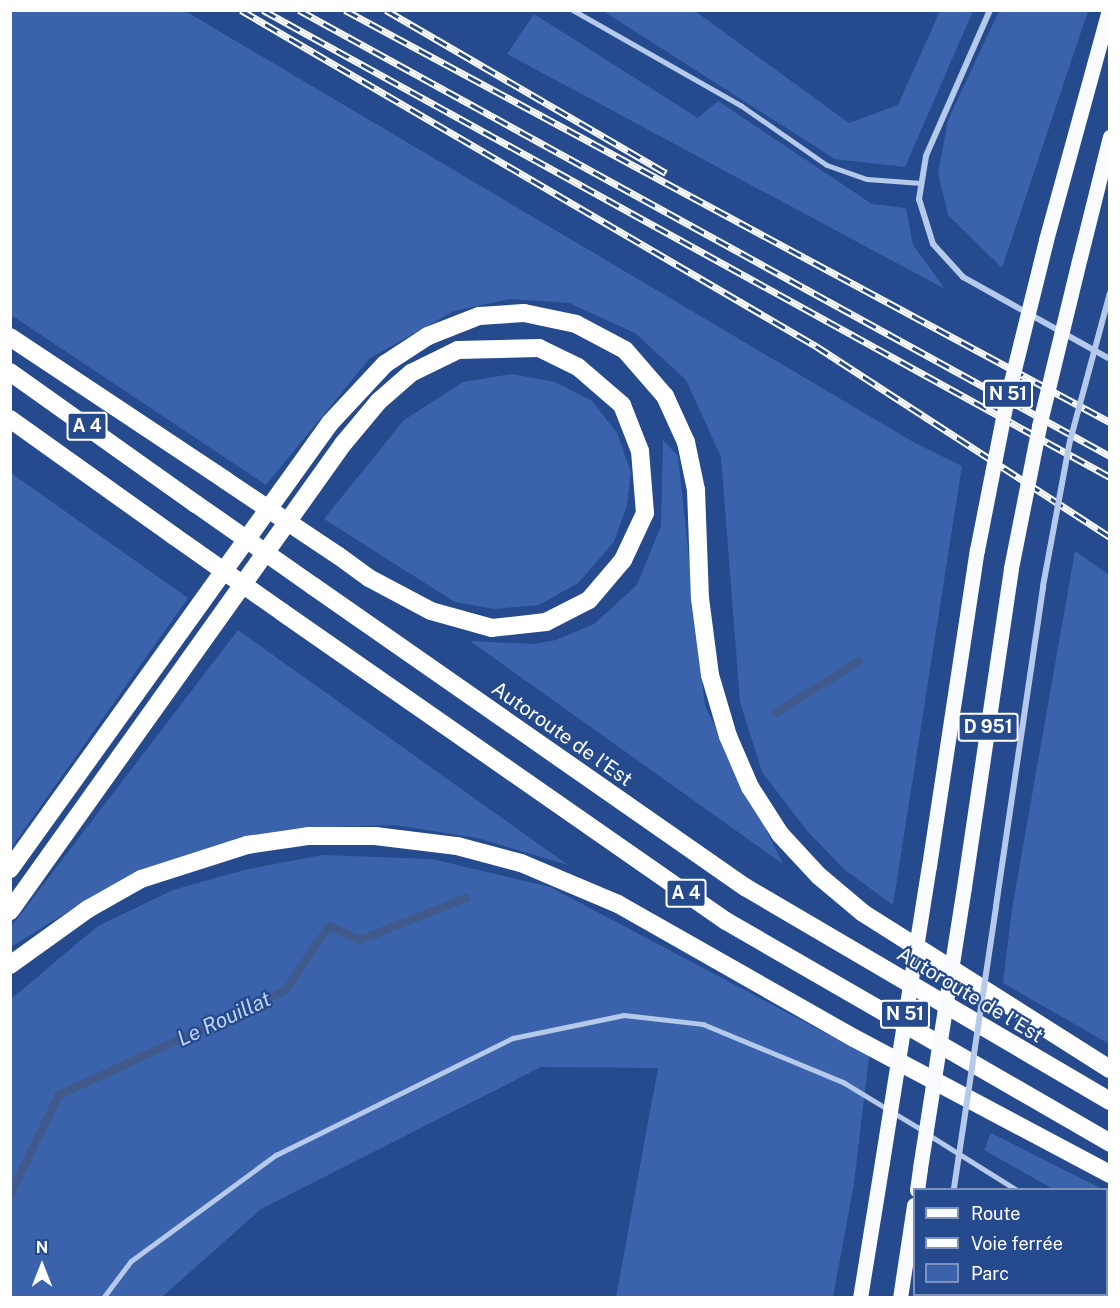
<!DOCTYPE html>
<html>
<head>
<meta charset="utf-8">
<style>
  body { margin:0 }
  #map { position:relative; width:1120px; height:1308px; overflow:hidden; background:#254a8e; font-family:"Public Sans",sans-serif }
  div>[style] { position:absolute }
  .green>* { inset:0; background:#3a63ab }
  .stream>* { height:8px; margin:-4px; padding:0 4px; transform-origin:4px; border-radius:4px; background:#3f5a8b }
  .service>* { height:4.5px; margin:-2.25px; padding:0 2.25px; transform-origin:2.25px; border-radius:2.25px; background:#b5c9eb }
  .minor>* { height:6px; margin:-3px; padding:0 3px; transform-origin:3px; border-radius:3px; background:#b5c9eb }
  .primary>* { height:15px; margin:-7.5px; padding:0 7.5px; transform-origin:7.5px; border-radius:7.5px; background:#fafbff }
  .motorway>* { height:18px; margin:-9px; padding:0 9px; transform-origin:9px; border-radius:9px; background:#fff }
  .rail>* { height:7px; margin-top:-3.5px; transform-origin:0; background:repeating-linear-gradient(90deg,#254a8e 0 14px,#fff 0 28px); box-sizing:border-box; border-block:2px solid #fff }
  .minor-bridge>* { height:6px; margin:-3px; padding:0 3px; transform-origin:3px; border-radius:3px; background:#b5c9eb }
  .primary-bridge>* { height:15px; margin:-7.5px; padding:0 7.5px; transform-origin:7.5px; border-radius:7.5px; background:#fafbff }
  .motorway-bridge>* { height:18px; margin:-9px; padding:0 9px; transform-origin:9px; border-radius:9px; background:#fff }
  span { translate:-50% -50%; white-space:nowrap; text-align:center; line-height:1.15; -webkit-text-stroke:4.5px #254a8e; paint-order:stroke }
  .shield-label span { padding:2px 4px; background:#254a8e; border:2px solid; border-radius:4px; -webkit-text-stroke-width:0 }
  .shield-label { font-size:18px; color:#fff; font-weight:700 }
  .street-label { font-size:20px; color:#fff }
  .water-label { font-size:21px; color:#c1d4f2; font-style:italic }
  .frame { position:absolute; inset:0; border:12px solid #fff; pointer-events:none }
  .legend { position:absolute; left:913px; top:1188px; width:195px; height:108px; box-sizing:border-box; background:#254a8e; border:2px solid #7c92bb; margin:0; padding:8px 10px; list-style:none; font-size:18px; color:#fff }
  .legend li { display:flex; align-items:center; gap:12px; height:30px }
  .legend b { width:30px; border:2px solid #7c92bb }
  .north { position:absolute; left:12px; top:1236px; width:60px; height:60px; -webkit-text-stroke:4px #254a8e; paint-order:stroke; rotate:0deg; font-size:16px; font-weight:700; line-height:24px; text-align:center; color:#fff }
  .north::after { content:''; display:block; margin:auto; width:21px; height:27px; background:#fff; clip-path:polygon(50% 0,100% 100%,50% 72%,0 100%) }
</style>
</head>
<body>
<div id="map">
  <div class="green">
    <div style="clip-path:polygon(10px 11px,185px 11px,915px 443px,962px 466px,893px 905px,845px 870px,808px 832px,762px 772px,740px 702px,721px 457px,686px 380px,635px 333px,569px 303px,510px 299px,454px 311px,370px 358px,266px 485px,11px 315px)"></div>
    <div style="clip-path:polygon(603px 11px,695px 11px,849px 123px,898px 105px,940px 11px,973px 11px,905px 167px,835px 159px)"></div>
    <div style="clip-path:polygon(999px 11px,1088px 11px,1002px 268px,948px 215px,938px 173px,948px 120px)"></div>
    <div style="clip-path:polygon(534px 14px,698px 118px,718px 101px,872px 204px,906px 208px,913px 245px,945px 289px,507px 54px)"></div>
    <div style="clip-path:polygon(512px 374px,555px 382px,592px 401px,617px 433px,631px 472px,627px 505px,614px 542px,578px 583px,539px 605px,494px 609px,455px 602px,324px 519px,404px 420px,463px 382px)"></div>
    <div style="clip-path:polygon(663px 440px,678px 456px,705px 706px,783px 864px,470px 641px,534px 644px,556px 640px,594px 624px,637px 585px,661px 526px)"></div>
    <div style="clip-path:polygon(11px 473px,188px 598px,11px 848px)"></div>
    <div style="clip-path:polygon(1075px 551px,1109px 575px,1109px 1044px,1003px 983px,1012px 909px)"></div>
    <div style="clip-path:polygon(238px 630px,568px 865px,477px 838px,394px 825px,299px 828px,238px 838px,80px 904px,11px 947px,10px 928px)"></div>
    <div style="clip-path:polygon(322px 855px,432px 859px,550px 887px,869px 1056px,854px 1184px,833px 1297px,616px 1297px,658px 1068px,541px 1067px,261px 1209px,162px 1297px,11px 1298px,11px 999px,98px 926px,173px 890px,244px 870px)"></div>
    <div style="clip-path:polygon(991px 1133px,1102px 1189px,1053px 1189px,984px 1150px)"></div>
    <div style="clip-path:polygon(1107px 1238px,1109px 1297px,957px 1298px,1106px 1294px)"></div>
  </div>
  <div class="stream">
    <div style="left:776px;top:713px;width:98px;rotate:-32.1deg"></div>
    <div style="left:10px;top:1195px;width:111px;rotate:-63.9deg"></div>
    <div style="left:59px;top:1095px;width:250px;rotate:-24.8deg"></div>
    <div style="left:286px;top:990px;width:77px;rotate:-56.1deg"></div>
    <div style="left:329px;top:926px;width:34px;rotate:24deg"></div>
    <div style="left:360px;top:940px;width:114px;rotate:-21.6deg"></div>
  </div>
  <div class="service">
    <div style="left:573px;top:10px;width:194px;rotate:29.6deg"></div>
    <div style="left:742px;top:106px;width:103px;rotate:34.8deg"></div>
    <div style="left:827px;top:165px;width:42px;rotate:19.3deg"></div>
    <div style="left:867px;top:179px;width:54px;rotate:4.2deg"></div>
    <div style="left:894px;top:1113px;width:33px;rotate:31deg"></div>
    <div style="left:929px;top:1135px;width:104px;rotate:32deg"></div>
    <div style="left:1106px;top:1240px;width:4px;rotate:27deg"></div>
    <div style="left:103px;top:1298px;width:46px;rotate:-52.9deg"></div>
    <div style="left:131px;top:1261px;width:180px;rotate:-36.2deg"></div>
    <div style="left:276px;top:1155px;width:264px;rotate:-26.3deg"></div>
    <div style="left:513px;top:1038px;width:113px;rotate:-11.7deg"></div>
    <div style="left:624px;top:1015px;width:80px;rotate:6.5deg"></div>
    <div style="left:703px;top:1024px;width:152px;rotate:22.5deg"></div>
    <div style="left:843px;top:1082px;width:50px;rotate:31.2deg"></div>
  </div>
  <div class="minor">
    <div style="left:990px;top:10px;width:159px;rotate:113.7deg"></div>
    <div style="left:926px;top:156px;width:44px;rotate:99.2deg"></div>
    <div style="left:919px;top:199px;width:47px;rotate:72.7deg"></div>
    <div style="left:933px;top:244px;width:45px;rotate:47.7deg"></div>
    <div style="left:963px;top:277px;width:168px;rotate:29.2deg"></div>
    <div style="left:996px;top:906px;width:323px;rotate:-81.6deg"></div>
    <div style="left:941px;top:1298px;width:4px;rotate:-90deg"></div>
  </div>
  <div class="primary">
    <div style="left:1046px;top:240px;width:238px;rotate:-74.7deg"></div>
    <div style="left:1080px;top:257px;width:124px;rotate:-76deg"></div>
    <div style="left:929px;top:866px;width:320px;rotate:-81.4deg"></div>
    <div style="left:964px;top:887px;width:322px;rotate:-81.6deg"></div>
    <div style="left:917px;top:1190px;width:22px;rotate:-82deg"></div>
    <div style="left:860px;top:1298px;width:138px;rotate:-80.8deg"></div>
    <div style="left:900px;top:1298px;width:94px;rotate:-81.4deg"></div>
  </div>
  <div class="motorway">
    <div style="left:10px;top:337px;width:258px;rotate:33.6deg"></div>
    <div style="left:10px;top:372px;width:228px;rotate:35.4deg"></div>
    <div style="left:10px;top:419px;width:201px;rotate:35.5deg"></div>
    <div style="left:313px;top:586px;width:527px;rotate:34.87deg"></div>
    <div style="left:745px;top:887px;width:423px;rotate:30.4deg"></div>
    <div style="left:282px;top:612px;width:541px;rotate:34.84deg"></div>
    <div style="left:726px;top:921px;width:444px;rotate:30deg"></div>
    <div style="left:10px;top:869px;width:549px;rotate:-54.34deg"></div>
    <div style="left:330px;top:423px;width:81px;rotate:-47deg"></div>
    <div style="left:385px;top:364px;width:51px;rotate:-33.1deg"></div>
    <div style="left:428px;top:336px;width:55px;rotate:-21.4deg"></div>
    <div style="left:479px;top:316px;width:45px;rotate:-3.8deg"></div>
    <div style="left:524px;top:313px;width:53px;rotate:11.9deg"></div>
    <div style="left:576px;top:324px;width:55px;rotate:28deg"></div>
    <div style="left:625px;top:350px;width:61px;rotate:49deg"></div>
    <div style="left:665px;top:396px;width:51px;rotate:65.5deg"></div>
    <div style="left:686px;top:442px;width:49px;rotate:78.2deg"></div>
    <div style="left:696px;top:490px;width:108px;rotate:87.9deg"></div>
    <div style="left:700px;top:598px;width:78px;rotate:82.6deg"></div>
    <div style="left:710px;top:675px;width:64px;rotate:73.6deg"></div>
    <div style="left:728px;top:736px;width:56px;rotate:66.7deg"></div>
    <div style="left:750px;top:787px;width:56px;rotate:57.4deg"></div>
    <div style="left:780px;top:834px;width:57px;rotate:47.1deg"></div>
    <div style="left:819px;top:876px;width:57px;rotate:40.1deg"></div>
    <div style="left:863px;top:913px;width:292px;rotate:32.3deg"></div>
    <div style="left:10px;top:911px;width:574px;rotate:-54.51deg"></div>
    <div style="left:343px;top:444px;width:56px;rotate:-50.1deg"></div>
    <div style="left:379px;top:401px;width:43px;rotate:-41.2deg"></div>
    <div style="left:411px;top:373px;width:52px;rotate:-26.1deg"></div>
    <div style="left:458px;top:350px;width:81px;rotate:-1.4deg"></div>
    <div style="left:539px;top:348px;width:43px;rotate:26deg"></div>
    <div style="left:578px;top:367px;width:58px;rotate:40.8deg"></div>
    <div style="left:622px;top:405px;width:49px;rotate:68.6deg"></div>
    <div style="left:640px;top:451px;width:62px;rotate:85.4deg"></div>
    <div style="left:645px;top:513px;width:52px;rotate:115.1deg"></div>
    <div style="left:623px;top:560px;width:52px;rotate:130.4deg"></div>
    <div style="left:589px;top:600px;width:48px;rotate:152.9deg"></div>
    <div style="left:546px;top:622px;width:54px;rotate:173.7deg"></div>
    <div style="left:492px;top:628px;width:63px;rotate:-164.4deg"></div>
    <div style="left:431px;top:611px;width:70px;rotate:-152deg"></div>
    <div style="left:369px;top:578px;width:39px;rotate:-144deg"></div>
    <div style="left:10px;top:965px;width:96px;rotate:-35.7deg"></div>
    <div style="left:88px;top:909px;width:61px;rotate:-29.5deg"></div>
    <div style="left:141px;top:879px;width:111px;rotate:-17.8deg"></div>
    <div style="left:247px;top:845px;width:63px;rotate:-8.3deg"></div>
    <div style="left:309px;top:836px;width:66px"></div>
    <div style="left:375px;top:836px;width:83px;rotate:7deg"></div>
    <div style="left:457px;top:846px;width:66px;rotate:14.9deg"></div>
    <div style="left:521px;top:863px;width:105px;rotate:22.9deg"></div>
    <div style="left:618px;top:904px;width:271px;rotate:29.6deg"></div>
    <div style="left:854px;top:1038px;width:290px;rotate:28deg"></div>
  </div>
  <div class="rail">
    <div style="left:241px;top:10px;width:666px;rotate:30.3deg"></div>
    <div style="left:816px;top:346px;width:351px;rotate:33deg"></div>
    <div style="left:263px;top:10px;width:967px;rotate:28.87deg"></div>
    <div style="left:299px;top:10px;width:926px;rotate:28.81deg"></div>
    <div style="left:345px;top:10px;width:869px;rotate:28.31deg"></div>
    <div style="left:386px;top:10px;width:324px;rotate:30.2deg"></div>
  </div>
  <div class="minor-bridge">
    <div style="left:1043px;top:586px;width:147px;rotate:-79.5deg"></div>
    <div style="left:1070px;top:441px;width:153px;rotate:-74.9deg"></div>
    <div style="left:954px;top:1188px;width:285px;rotate:-81.5deg"></div>
  </div>
  <div class="primary-bridge">
    <div style="left:977px;top:550px;width:151px;rotate:-78.9deg"></div>
    <div style="left:1006px;top:402px;width:167px;rotate:-76.1deg"></div>
    <div style="left:1011px;top:568px;width:145px;rotate:-78.8deg"></div>
    <div style="left:1039px;top:426px;width:174px;rotate:-76.4deg"></div>
    <div style="left:882px;top:1162px;width:300px;rotate:-81deg"></div>
    <div style="left:920px;top:1168px;width:284px;rotate:-81.1deg"></div>
  </div>
  <div class="motorway-bridge">
    <div style="left:225px;top:480px;width:135px;rotate:33.8deg"></div>
    <div style="left:196px;top:504px;width:143px;rotate:35deg"></div>
    <div style="left:174px;top:536px;width:132px;rotate:35.1deg"></div>
  </div>
  <div class="shield-label">
    <span style="left:1008px;top:394px">N 51</span>
    <span style="left:87px;top:426px">A 4</span>
    <span style="left:988px;top:727px">D 951</span>
    <span style="left:686px;top:893px">A 4</span>
    <span style="left:905px;top:1014px">N 51</span>
  </div>
  <div class="street-label">
    <span style="left:562px;top:734px;rotate:35deg">Autoroute de l’Est</span>
    <span style="left:970px;top:995px;rotate:31deg">Autoroute de l’Est</span>
  </div>
  <div class="water-label">
    <span style="left:224px;top:1019px;rotate:-25deg">Le Rouillat</span>
  </div>
  <div class="frame"></div>
  <ul class="legend">
  <li><b style="height:8px;background:#fafbff"></b>Route</li>
  <li><b style="height:8px;background:#fff"></b>Voie ferrée</li>
  <li><b style="height:16px;background:#3a63ab"></b>Parc</li>
  </ul>
  <div class="north">N</div>
</div>
</body>
</html>
